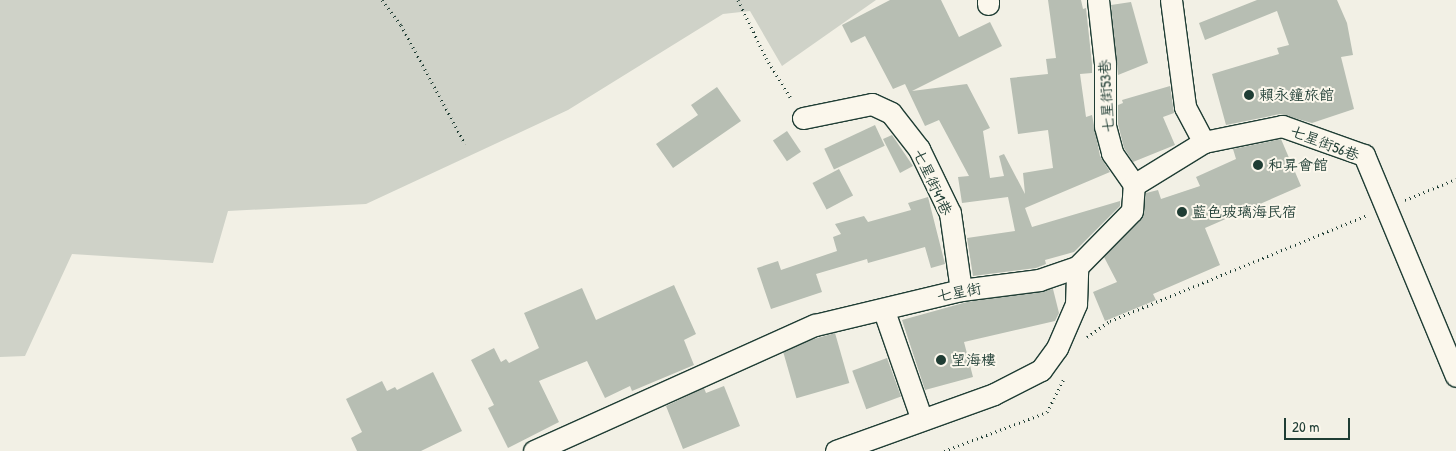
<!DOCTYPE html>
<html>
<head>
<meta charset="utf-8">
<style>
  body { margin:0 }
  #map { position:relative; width:1456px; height:451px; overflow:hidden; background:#f2f0e5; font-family:"Patrick Hand","LXGW WenKai TC",sans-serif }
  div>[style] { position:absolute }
  .green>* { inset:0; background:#cfd2c8 }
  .building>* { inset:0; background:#b7beb3; transform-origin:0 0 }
  .path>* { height:3px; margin-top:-1.5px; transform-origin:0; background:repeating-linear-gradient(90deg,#1f3d34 0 1px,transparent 0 5px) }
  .roads { filter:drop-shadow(1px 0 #1f3d34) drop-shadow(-1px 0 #1f3d34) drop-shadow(0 1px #1f3d34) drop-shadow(0 -1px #1f3d34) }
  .minor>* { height:21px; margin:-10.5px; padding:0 10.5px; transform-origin:10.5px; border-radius:10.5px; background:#fbf7ec }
  .dots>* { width:14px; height:14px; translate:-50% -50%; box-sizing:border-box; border:2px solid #fbf7ec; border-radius:50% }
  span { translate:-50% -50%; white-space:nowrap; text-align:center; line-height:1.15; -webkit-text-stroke:4px #fbf7ec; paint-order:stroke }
  .poi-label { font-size:15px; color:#1f3d34 }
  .left { translate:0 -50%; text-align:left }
  .street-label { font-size:15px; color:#1f3d34 }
  .scale { position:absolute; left:1284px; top:418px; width:66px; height:22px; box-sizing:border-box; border:2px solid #1f3d34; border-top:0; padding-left:6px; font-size:15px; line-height:18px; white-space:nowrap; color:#1f3d34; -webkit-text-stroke:4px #fbf7ec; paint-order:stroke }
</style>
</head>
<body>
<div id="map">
  <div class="green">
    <div style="clip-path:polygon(0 0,876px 0,782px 66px,750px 11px,723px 14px,568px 110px,366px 204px,228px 211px,213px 263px,72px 254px,25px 356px,0 357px)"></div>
  </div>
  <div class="building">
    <div style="clip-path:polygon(890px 0,941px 0,959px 37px,990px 22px,1002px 46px,912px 91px,967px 84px,990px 128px,983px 131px,990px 178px,1004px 176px,999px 156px,1004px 154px,1025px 194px,1023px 173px,1053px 168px,1048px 130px,1018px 134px,1010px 78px,1048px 74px,1046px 59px,1056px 58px,1048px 0,1081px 0,1083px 9px,1086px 8px,1092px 64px,1092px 73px,1080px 74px,1086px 117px,1092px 115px,1100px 156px,1110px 172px,1025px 208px,1032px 227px,1120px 201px,1120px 206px,1074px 252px,1045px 260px,1046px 264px,1036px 268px,973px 276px,967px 238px,1015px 231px,1008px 197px,962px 203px,958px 177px,969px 176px,939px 120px,925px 126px,905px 84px,893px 89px,865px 36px,851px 43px,842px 25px)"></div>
    <div style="clip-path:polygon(1257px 0,1337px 0,1347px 23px,1353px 55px,1341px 57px,1354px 109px,1312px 123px,1280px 114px,1226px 125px,1212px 74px,1279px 54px,1277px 48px,1289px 45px,1277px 11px,1205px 40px,1199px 23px)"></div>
    <div style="clip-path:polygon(1131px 2px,1148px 63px,1118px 75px,1111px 5px)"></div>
    <div style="clip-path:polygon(1170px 86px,1174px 113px,1163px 117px,1175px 145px,1133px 162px,1124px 148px,1118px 124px,1118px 105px,1123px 103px,1122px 100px)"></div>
    <div style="clip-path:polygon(717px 87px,741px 121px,673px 168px,656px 144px,698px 115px,691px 105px)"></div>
    <div style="left:875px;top:125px;width:23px;height:56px;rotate:65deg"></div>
    <div style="left:787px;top:131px;width:25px;height:17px;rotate:56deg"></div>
    <div style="clip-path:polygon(892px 135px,913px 166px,900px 173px,883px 139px)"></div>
    <div style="clip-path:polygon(1281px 139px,1301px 186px,1205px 228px,1220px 265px,1153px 294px,1156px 300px,1105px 321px,1093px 292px,1117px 282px,1104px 257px,1141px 219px,1146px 193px,1158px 190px,1161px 199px,1200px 186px,1196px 177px,1236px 159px,1233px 149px)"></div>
    <div style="left:839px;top:169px;width:30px;height:30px;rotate:62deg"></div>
    <div style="clip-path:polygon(928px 197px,945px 264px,931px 268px,925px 247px,868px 263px,867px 259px,816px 274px,822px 292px,771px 309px,757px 268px,778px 261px,781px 270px,837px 251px,833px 237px,841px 234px,835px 224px,864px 216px,868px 222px,911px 210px,908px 203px)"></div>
    <div style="clip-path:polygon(674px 285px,696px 334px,684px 340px,694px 365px,632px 391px,630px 386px,605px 398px,587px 361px,539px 381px,559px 422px,508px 448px,488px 408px,494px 405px,471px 360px,494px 348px,501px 362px,506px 359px,509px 363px,539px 348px,524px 313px,582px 288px,596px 320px)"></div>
    <div style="clip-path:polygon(1053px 289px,1059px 313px,1055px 321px,964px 342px,973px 377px,925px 390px,902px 320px,967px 302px)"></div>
    <div style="left:835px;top:333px;width:52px;height:55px;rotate:74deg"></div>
    <div style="left:887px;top:358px;width:41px;height:37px;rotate:70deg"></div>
    <div style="clip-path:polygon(433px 372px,462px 431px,421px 451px,357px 451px,351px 438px,362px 432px,346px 399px,382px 381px,387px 391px,395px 387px,397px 390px)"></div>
    <div style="clip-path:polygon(724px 386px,740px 426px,683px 449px,666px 406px,704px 388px,706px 393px)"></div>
  </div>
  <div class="path">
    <div style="left:382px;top:0;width:31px;rotate:53deg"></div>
    <div style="left:401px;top:25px;width:135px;rotate:61.7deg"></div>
    <div style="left:738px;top:0;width:64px;rotate:64.2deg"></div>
    <div style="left:766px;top:58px;width:49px;rotate:58.2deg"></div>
    <div style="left:1405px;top:200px;width:55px;rotate:-22.4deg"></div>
    <div style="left:1087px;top:337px;width:28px;rotate:-35deg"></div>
    <div style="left:1110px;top:321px;width:278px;rotate:-22.4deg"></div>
    <div style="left:944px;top:451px;width:110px;rotate:-20.7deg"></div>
    <div style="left:1047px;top:412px;width:36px;rotate:-63deg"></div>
  </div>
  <div class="roads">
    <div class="minor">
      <div style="left:988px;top:0;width:4px;rotate:90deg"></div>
      <div style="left:1098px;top:0;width:63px;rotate:83.7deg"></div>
      <div style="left:1105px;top:63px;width:63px;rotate:90deg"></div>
      <div style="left:1105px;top:126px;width:28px;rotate:75deg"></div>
      <div style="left:1112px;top:153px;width:39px;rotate:55deg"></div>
      <div style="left:1171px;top:0;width:108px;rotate:82.5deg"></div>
      <div style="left:1185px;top:107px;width:40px;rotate:62deg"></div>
      <div style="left:803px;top:118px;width:70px;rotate:-11.5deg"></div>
      <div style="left:872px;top:104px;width:21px;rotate:25deg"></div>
      <div style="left:891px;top:113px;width:46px;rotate:52.1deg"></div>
      <div style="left:919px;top:149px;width:71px;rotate:64.2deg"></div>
      <div style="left:950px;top:213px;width:78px;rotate:81.9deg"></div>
      <div style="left:884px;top:311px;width:115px;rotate:70.8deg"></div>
      <div style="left:534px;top:451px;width:308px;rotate:-24.2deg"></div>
      <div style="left:815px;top:325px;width:150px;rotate:-13.5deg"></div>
      <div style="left:961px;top:290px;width:79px;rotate:-7.3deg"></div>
      <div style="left:1039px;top:280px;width:40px;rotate:-18.9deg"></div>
      <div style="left:1077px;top:267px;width:78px;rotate:-45.5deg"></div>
      <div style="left:1132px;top:211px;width:26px;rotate:-86deg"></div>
      <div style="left:1134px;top:185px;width:82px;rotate:-31.6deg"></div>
      <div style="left:1204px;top:142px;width:80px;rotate:-11.6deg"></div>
      <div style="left:1282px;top:126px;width:87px;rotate:19.5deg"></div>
      <div style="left:1364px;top:155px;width:239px;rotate:67.4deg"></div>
      <div style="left:836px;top:451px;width:168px;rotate:-19.8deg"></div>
      <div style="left:994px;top:394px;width:53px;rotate:-27.1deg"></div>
      <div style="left:1041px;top:370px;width:27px;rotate:-54deg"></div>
      <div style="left:1057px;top:348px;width:48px;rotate:-66.6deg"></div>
      <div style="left:1076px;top:304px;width:37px;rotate:-88deg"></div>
    </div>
  </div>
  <div class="dots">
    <div style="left:1249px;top:95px;background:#1f3d34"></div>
    <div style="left:1258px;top:165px;background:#1f3d34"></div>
    <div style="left:1182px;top:212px;background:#1f3d34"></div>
    <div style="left:941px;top:360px;background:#1f3d34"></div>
  </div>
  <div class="poi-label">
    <span class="left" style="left:1259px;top:95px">賴永鐘旅館</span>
    <span class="left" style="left:1268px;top:165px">和昇會館</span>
    <span class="left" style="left:1192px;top:212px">藍色玻璃海民宿</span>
    <span class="left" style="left:951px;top:360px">望海樓</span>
  </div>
  <div class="street-label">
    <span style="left:1106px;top:96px;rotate:-93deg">七星街53巷</span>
    <span style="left:1325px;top:143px;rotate:21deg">七星街56巷</span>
    <span style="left:933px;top:182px;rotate:65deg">七星街41巷</span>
    <span style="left:959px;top:292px;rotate:-11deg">七星街</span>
  </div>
  <div class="scale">20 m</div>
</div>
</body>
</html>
